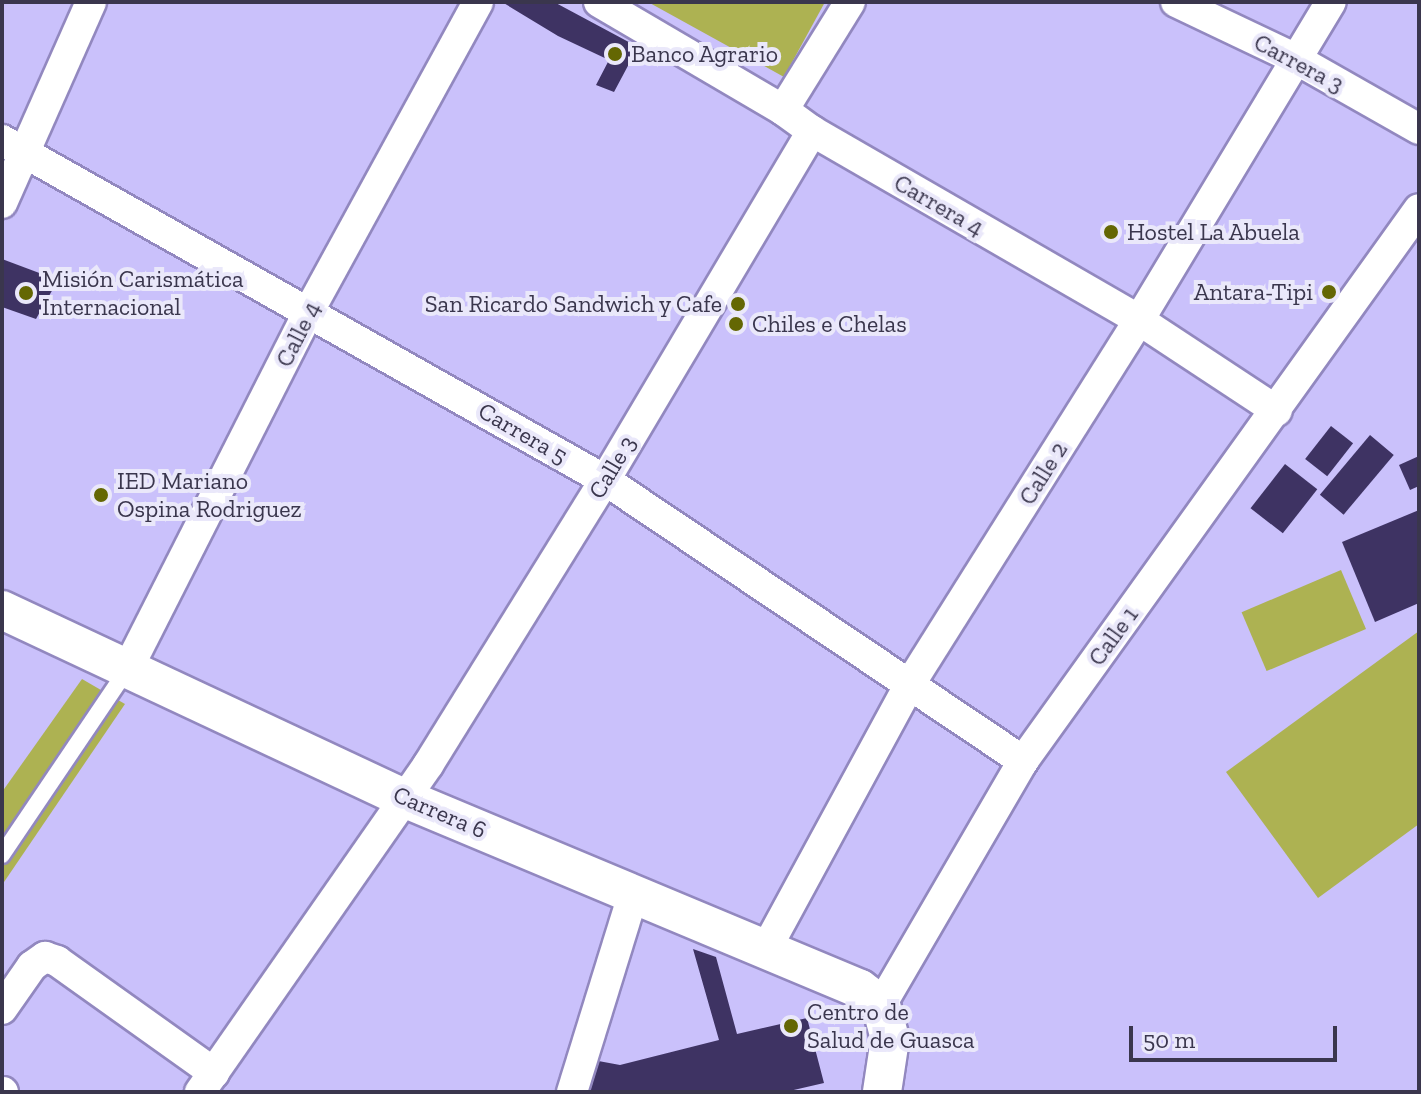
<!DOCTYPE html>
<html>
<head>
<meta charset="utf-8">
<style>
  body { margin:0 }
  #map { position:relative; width:1421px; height:1094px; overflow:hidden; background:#cac1fb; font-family:"Zilla Slab",serif }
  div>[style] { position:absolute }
  .green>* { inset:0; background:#adb252; transform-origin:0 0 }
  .building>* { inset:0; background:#3e3363; transform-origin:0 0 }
  .roads { filter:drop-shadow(2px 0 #9288bf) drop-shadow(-2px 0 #9288bf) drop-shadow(0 2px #9288bf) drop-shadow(0 -2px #9288bf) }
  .service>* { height:16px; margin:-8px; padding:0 8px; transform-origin:8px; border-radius:8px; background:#fff }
  .minor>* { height:30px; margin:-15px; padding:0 15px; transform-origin:15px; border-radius:15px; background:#fff }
  .tertiary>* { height:38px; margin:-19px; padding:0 19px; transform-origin:19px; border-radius:19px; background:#fff }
  .dots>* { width:22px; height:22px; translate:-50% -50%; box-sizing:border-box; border:4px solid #eae8fa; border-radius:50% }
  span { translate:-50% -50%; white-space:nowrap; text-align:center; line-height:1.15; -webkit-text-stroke:8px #eae8fa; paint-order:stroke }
  .poi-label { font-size:24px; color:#3a364d }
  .left { translate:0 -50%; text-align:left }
  .right { translate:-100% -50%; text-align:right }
  .street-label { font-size:24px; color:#3a364d }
  .frame { position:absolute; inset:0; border:4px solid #3a364d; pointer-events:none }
  .scale { position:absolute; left:1129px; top:1026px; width:208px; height:36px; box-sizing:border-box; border:4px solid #3a364d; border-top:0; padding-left:10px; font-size:24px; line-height:28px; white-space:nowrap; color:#3a364d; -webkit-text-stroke:6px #eae8fa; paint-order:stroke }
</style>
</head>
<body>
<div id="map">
  <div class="green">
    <div style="clip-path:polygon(648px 2px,825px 2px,784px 77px)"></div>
    <div style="left:1341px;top:570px;width:64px;height:108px;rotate:67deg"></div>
    <div style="clip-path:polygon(1419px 631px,1419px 824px,1318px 898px,1226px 772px)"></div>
    <div style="clip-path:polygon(82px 679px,125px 704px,2px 885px,2px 792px)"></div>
  </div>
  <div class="building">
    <div style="clip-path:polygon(502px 2px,554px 2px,638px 47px,614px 92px,596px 85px,609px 60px,558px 36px)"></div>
    <div style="clip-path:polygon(2px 259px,58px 280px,36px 319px,2px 307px)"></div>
    <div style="left:1331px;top:426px;width:28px;height:42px;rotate:38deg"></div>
    <div style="left:1370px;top:435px;width:31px;height:78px;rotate:40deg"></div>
    <div style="clip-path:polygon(1419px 456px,1419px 486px,1410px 490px,1399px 465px)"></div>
    <div style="left:1285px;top:464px;width:41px;height:56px;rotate:38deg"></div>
    <div style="clip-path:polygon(1419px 510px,1419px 603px,1375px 622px,1342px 542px)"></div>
    <div style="clip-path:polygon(693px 949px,716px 957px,737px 1034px,807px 1018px,824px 1083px,785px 1092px,583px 1092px,593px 1060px,620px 1065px,719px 1040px)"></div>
  </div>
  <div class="roads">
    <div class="service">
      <div style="left:2px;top:855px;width:223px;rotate:-56deg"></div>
    </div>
    <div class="minor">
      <div style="left:599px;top:2px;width:213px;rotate:30.4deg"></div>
      <div style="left:783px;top:110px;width:36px;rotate:36deg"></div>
      <div style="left:812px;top:131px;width:378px;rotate:30deg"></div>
      <div style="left:1139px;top:320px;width:165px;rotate:33.4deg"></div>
      <div style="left:1176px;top:2px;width:131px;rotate:25.4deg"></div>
      <div style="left:1294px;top:58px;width:144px;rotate:29.6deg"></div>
      <div style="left:783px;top:110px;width:127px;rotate:-58.2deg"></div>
      <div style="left:2px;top:140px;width:692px;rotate:29.42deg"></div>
      <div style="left:605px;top:480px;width:504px;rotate:33.91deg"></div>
      <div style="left:2px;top:203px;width:220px;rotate:-66.1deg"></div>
      <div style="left:127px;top:670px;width:402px;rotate:-63.1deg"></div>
      <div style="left:309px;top:311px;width:352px;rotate:-61.3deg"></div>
      <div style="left:766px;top:949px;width:298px;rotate:-61.5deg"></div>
      <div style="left:908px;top:687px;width:434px;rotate:-57.8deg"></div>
      <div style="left:1139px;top:320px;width:371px;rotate:-58.9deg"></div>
      <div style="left:881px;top:1005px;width:282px;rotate:-59.8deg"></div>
      <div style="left:1023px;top:761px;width:679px;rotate:-54.34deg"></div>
      <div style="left:2px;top:1009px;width:52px;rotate:-55.1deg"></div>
      <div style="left:32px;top:966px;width:16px;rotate:-35deg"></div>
      <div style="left:45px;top:957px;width:13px;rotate:18deg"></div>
      <div style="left:57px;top:961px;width:193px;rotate:35.5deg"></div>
      <div style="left:2px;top:1092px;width:1px"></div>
      <div style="left:200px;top:1092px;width:399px;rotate:-55.1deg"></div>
      <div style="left:428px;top:765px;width:335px;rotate:-58.2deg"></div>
      <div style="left:605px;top:480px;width:406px;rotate:-59.3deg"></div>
      <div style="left:572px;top:1092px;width:209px;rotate:-72.8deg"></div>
    </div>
    <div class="tertiary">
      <div style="left:2px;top:610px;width:446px;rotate:25.1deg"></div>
      <div style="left:406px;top:799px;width:492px;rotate:22.7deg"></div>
      <div style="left:860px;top:989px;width:26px;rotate:37deg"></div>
      <div style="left:881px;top:1005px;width:35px;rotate:75deg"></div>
      <div style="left:890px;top:1039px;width:54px;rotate:98.6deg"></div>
    </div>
  </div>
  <div class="dots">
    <div style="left:615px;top:54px;background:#646703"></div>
    <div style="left:1111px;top:232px;background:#646703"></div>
    <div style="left:1329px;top:292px;background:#646703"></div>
    <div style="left:26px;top:293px;background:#646703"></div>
    <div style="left:738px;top:304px;background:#646703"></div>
    <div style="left:736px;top:324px;background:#646703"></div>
    <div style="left:101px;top:495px;background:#646703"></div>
    <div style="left:791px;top:1026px;background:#646703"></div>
  </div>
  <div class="poi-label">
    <span class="left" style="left:631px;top:54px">Banco Agrario</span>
    <span class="left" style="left:1127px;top:232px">Hostel La Abuela</span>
    <span class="left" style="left:42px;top:293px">Misión Carismática<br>Internacional</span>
    <span class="right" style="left:1313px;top:292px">Antara-Tipi</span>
    <span class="right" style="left:722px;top:304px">San Ricardo Sandwich y Cafe</span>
    <span class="left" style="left:752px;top:324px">Chiles e Chelas</span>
    <span class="left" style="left:117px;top:495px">IED Mariano<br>Ospina Rodriguez</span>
    <span class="left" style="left:807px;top:1026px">Centro de<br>Salud de Guasca</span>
  </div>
  <div class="street-label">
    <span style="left:1299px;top:63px;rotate:28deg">Carrera 3</span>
    <span style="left:939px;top:205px;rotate:30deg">Carrera 4</span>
    <span style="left:298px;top:334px;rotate:-63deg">Calle 4</span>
    <span style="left:523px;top:433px;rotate:30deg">Carrera 5</span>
    <span style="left:612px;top:467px;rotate:-59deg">Calle 3</span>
    <span style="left:1043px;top:473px;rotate:-58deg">Calle 2</span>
    <span style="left:1113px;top:636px;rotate:-54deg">Calle 1</span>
    <span style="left:440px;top:812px;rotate:23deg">Carrera 6</span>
  </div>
  <div class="frame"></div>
  <div class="scale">50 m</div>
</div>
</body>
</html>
